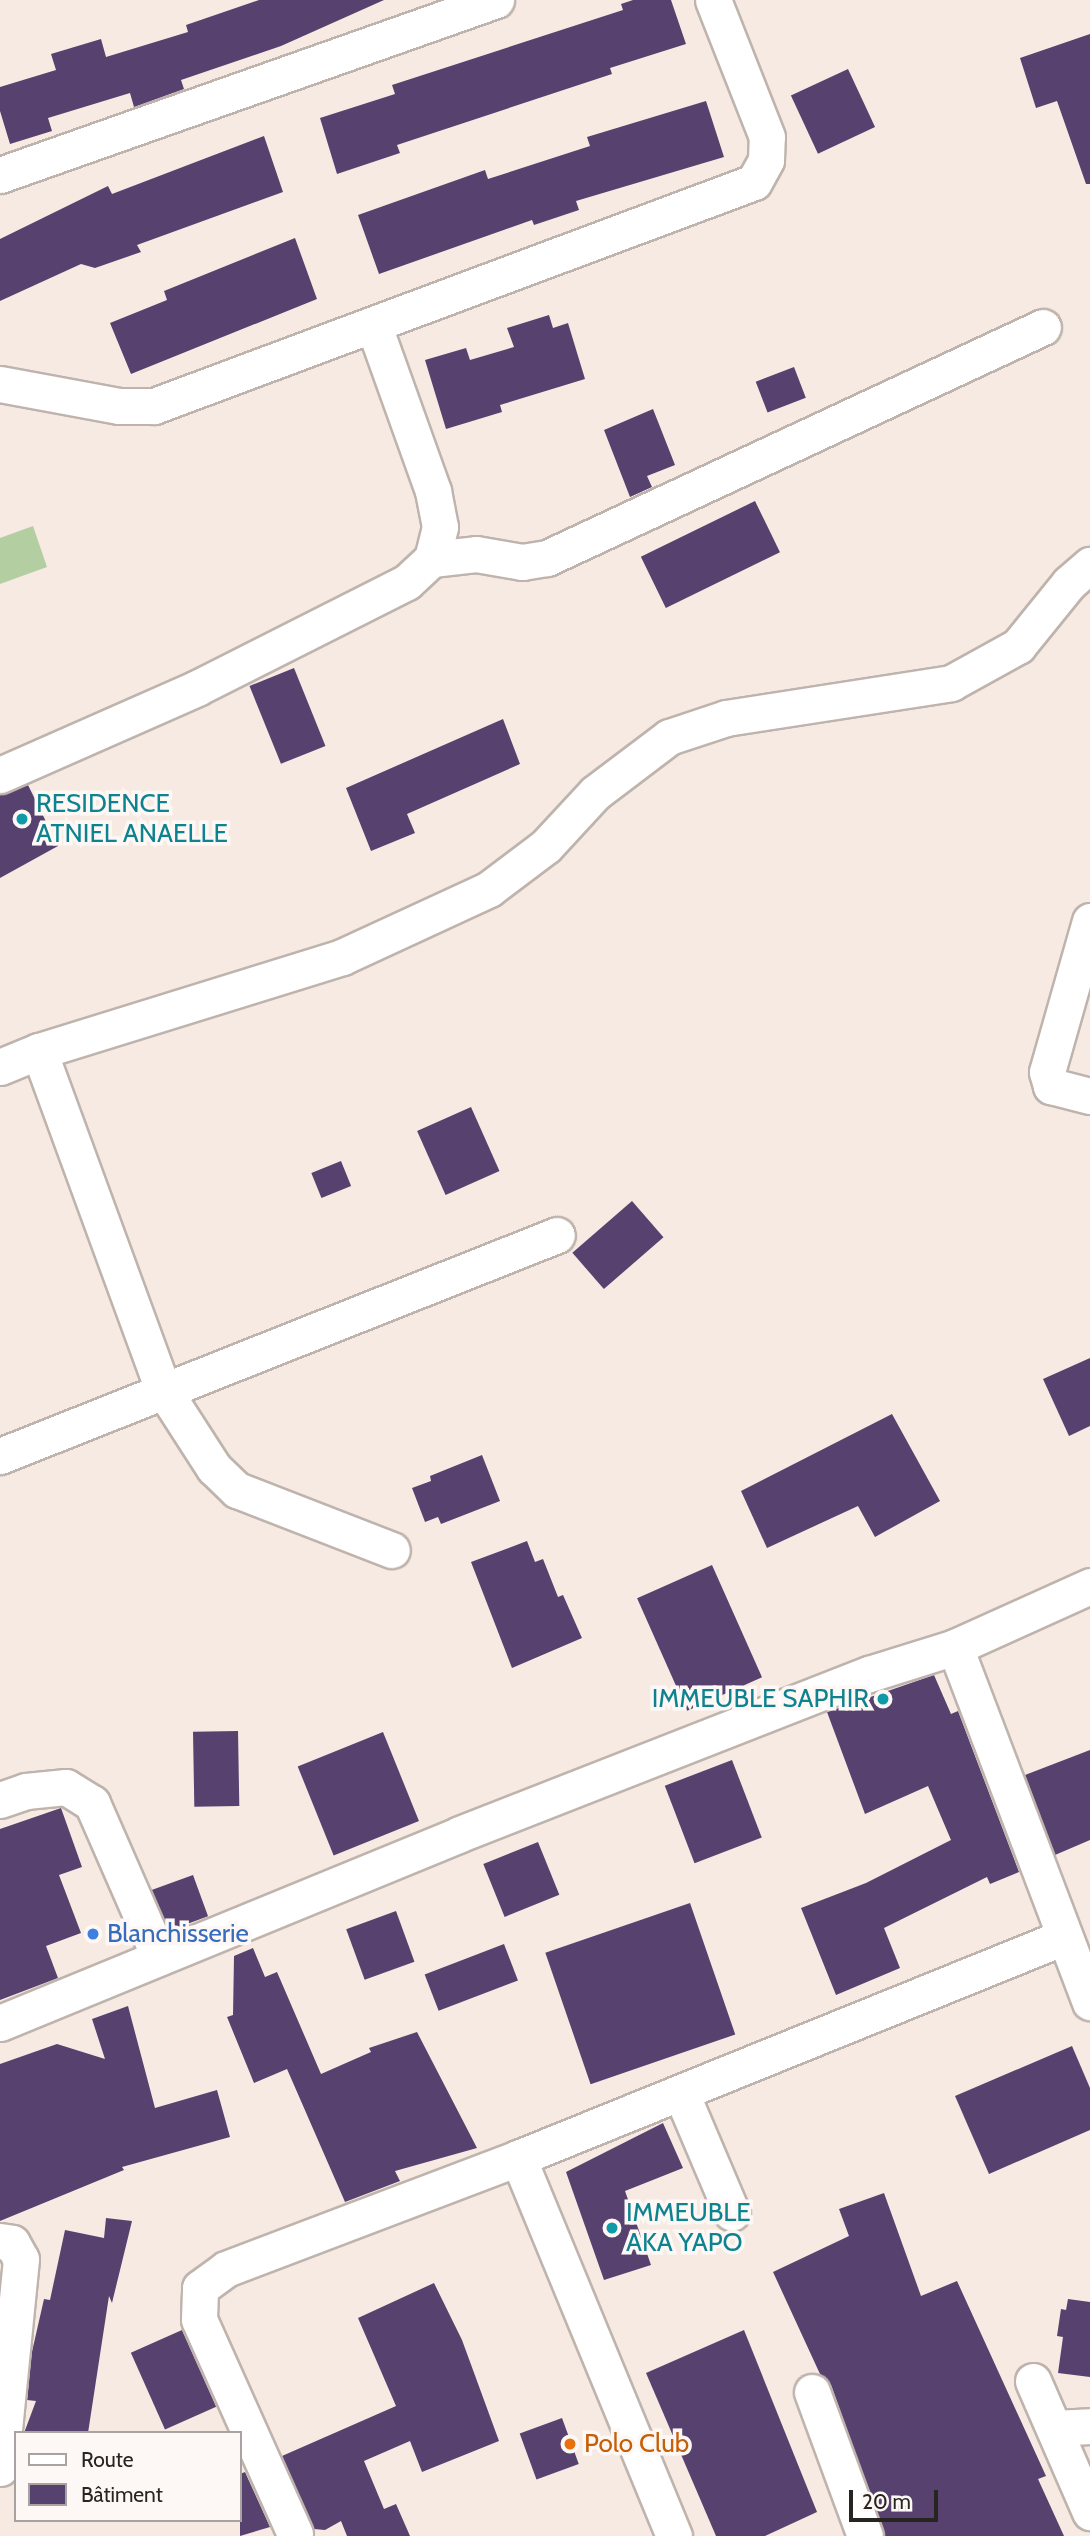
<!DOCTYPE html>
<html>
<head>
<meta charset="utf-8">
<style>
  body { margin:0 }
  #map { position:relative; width:1090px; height:2536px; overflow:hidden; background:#f6eae2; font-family:Cabin,sans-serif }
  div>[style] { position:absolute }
  .green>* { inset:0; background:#b3cfa2 }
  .building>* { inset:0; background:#57426f; transform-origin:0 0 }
  .roads { filter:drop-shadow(2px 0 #bfb4ad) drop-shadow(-2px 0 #bfb4ad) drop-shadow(0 2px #bfb4ad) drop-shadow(0 -2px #bfb4ad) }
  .minor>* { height:35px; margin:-17.5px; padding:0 17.5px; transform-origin:17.5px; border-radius:17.5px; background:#fff }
  .dots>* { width:19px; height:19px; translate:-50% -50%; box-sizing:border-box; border:4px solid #fdf8f5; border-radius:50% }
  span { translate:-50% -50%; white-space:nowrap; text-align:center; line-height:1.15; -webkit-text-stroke:7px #fdf8f5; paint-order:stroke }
  .culture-label { font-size:26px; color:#0d838f }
  .left { translate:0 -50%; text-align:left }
  .right { translate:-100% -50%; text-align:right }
  .shop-label { font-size:26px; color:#366cbe }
  .food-label { font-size:26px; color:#c56008 }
  .legend { position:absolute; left:14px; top:2431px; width:228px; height:91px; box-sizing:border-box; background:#fdf8f5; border:2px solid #a8a3a0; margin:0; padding:9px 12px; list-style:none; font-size:21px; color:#282421 }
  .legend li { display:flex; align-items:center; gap:14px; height:35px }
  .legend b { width:35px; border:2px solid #a8a3a0 }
  .scale { position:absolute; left:849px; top:2490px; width:89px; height:32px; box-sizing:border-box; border:4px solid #282421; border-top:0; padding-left:9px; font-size:21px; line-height:24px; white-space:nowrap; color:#282421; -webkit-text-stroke:5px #fdf8f5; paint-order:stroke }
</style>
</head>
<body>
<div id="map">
  <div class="green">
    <div style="clip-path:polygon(33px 526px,47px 567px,0 584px,0 538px)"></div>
  </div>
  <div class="building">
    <div style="clip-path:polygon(259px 0,384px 0,281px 46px,181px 80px,184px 89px,134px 107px,130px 93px,48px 118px,52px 131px,10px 144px,0 111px,0 87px,56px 70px,51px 54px,101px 39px,106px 57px,188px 32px,186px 25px)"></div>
    <div style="clip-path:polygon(633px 0,671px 0,686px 44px,610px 68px,612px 74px,397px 145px,400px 153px,337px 174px,320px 118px,395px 94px,392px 85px,623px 10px,621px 4px)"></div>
    <div style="clip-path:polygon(1090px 34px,1090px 184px,1086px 184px,1057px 101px,1036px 108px,1020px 58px)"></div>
    <div style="left:848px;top:69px;width:64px;height:63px;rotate:65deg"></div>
    <div style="clip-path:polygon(706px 101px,724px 157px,576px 201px,579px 210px,534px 225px,532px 220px,379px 274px,358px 215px,485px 170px,488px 179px,590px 146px,587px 137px)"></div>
    <div style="clip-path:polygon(264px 136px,283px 192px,137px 245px,141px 252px,95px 268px,81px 264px,0 301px,0 239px,108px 186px,112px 194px)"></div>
    <div style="clip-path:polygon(295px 238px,317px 299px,131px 374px,110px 323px,167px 300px,164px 291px)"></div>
    <div style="clip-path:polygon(549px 315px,553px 328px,568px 323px,585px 379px,500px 405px,502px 412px,446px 429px,425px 360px,466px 348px,470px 360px,514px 347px,507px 328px)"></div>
    <div style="left:794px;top:367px;width:33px;height:41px;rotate:69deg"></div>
    <div style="clip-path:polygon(653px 409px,675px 465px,647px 476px,652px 487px,630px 497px,604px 430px)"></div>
    <div style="left:755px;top:501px;width:57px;height:127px;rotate:64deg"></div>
    <div style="left:294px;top:668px;width:84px;height:48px;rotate:68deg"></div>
    <div style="clip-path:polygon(503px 719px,520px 764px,407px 814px,415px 833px,371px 851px,346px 788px)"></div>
    <div style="clip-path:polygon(28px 785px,58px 846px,0 878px,0 795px)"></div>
    <div style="left:471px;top:1107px;width:70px;height:59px;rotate:66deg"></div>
    <div style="left:341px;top:1161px;width:27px;height:32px;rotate:68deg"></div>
    <div style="left:632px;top:1201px;width:48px;height:79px;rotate:49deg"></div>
    <div style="clip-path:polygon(1090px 1358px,1090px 1426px,1069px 1436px,1043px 1379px)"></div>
    <div style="clip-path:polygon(892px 1414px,940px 1501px,875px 1537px,858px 1506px,767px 1548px,741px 1491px)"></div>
    <div style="clip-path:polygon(482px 1455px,500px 1501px,441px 1524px,438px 1517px,425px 1522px,412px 1488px,431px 1481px,430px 1476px)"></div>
    <div style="clip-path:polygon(527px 1541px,535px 1562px,543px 1559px,558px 1597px,563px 1595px,582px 1638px,512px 1668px,471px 1562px)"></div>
    <div style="left:712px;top:1565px;width:123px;height:82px;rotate:66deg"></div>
    <div style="clip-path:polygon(934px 1675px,951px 1714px,958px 1711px,1019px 1872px,990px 1884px,987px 1877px,884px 1928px,900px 1968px,836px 1995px,801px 1908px,866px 1883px,951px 1840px,928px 1786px,865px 1814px,827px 1712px)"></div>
    <div style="left:238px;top:1731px;width:75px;height:45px;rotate:89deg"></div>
    <div style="left:383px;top:1732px;width:96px;height:92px;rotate:68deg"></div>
    <div style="clip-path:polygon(1090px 1750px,1090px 1840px,1055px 1855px,1025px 1775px)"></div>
    <div style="left:732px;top:1760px;width:83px;height:72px;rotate:69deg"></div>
    <div style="clip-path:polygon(61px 1808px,82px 1867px,59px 1875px,81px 1933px,46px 1946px,58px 1978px,0 2000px,0 1829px)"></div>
    <div style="left:538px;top:1842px;width:57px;height:59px;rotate:68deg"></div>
    <div style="left:193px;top:1875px;width:44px;height:44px;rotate:70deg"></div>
    <div style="left:690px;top:1903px;width:139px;height:153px;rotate:71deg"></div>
    <div style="left:396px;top:1911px;width:54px;height:53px;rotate:70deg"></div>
    <div style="left:504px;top:1944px;width:39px;height:85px;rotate:69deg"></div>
    <div style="clip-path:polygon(253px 1948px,265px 1977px,277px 1972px,321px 2074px,371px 2052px,369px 2048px,417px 2032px,477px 2148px,395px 2171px,400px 2181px,345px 2202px,287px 2069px,254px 2083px,227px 2017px,233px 2015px,234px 1956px)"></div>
    <div style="clip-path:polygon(128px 2006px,155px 2108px,217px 2090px,230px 2137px,122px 2167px,124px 2170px,0 2221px,0 2064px,57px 2044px,105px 2059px,92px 2019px)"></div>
    <div style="clip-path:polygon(1072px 2046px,1090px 2088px,1090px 2130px,989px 2174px,955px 2096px)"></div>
    <div style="clip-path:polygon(663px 2123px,683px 2168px,625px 2191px,651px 2265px,604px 2280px,566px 2172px)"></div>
    <div style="clip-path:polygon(884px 2193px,921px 2296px,957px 2281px,1046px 2476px,1038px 2479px,1064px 2536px,885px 2536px,831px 2385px,820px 2374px,773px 2272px,849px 2236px,839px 2209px)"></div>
    <div style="clip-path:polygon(106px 2218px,132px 2221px,112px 2303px,109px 2296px,88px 2433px,24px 2433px,36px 2401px,27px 2400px,31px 2356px,44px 2299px,50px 2300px,65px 2230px,104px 2238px)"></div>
    <div style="clip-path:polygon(434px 2283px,462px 2340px,499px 2441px,422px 2472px,410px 2441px,364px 2461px,384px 2509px,396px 2504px,410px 2536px,347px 2536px,341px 2521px,325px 2530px,314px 2529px,282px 2456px,396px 2406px,358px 2318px)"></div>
    <div style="clip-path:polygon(1068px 2299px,1090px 2302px,1090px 2377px,1058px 2373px,1063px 2337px,1057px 2336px,1061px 2309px,1066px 2310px)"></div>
    <div style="left:182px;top:2330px;width:84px;height:56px;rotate:66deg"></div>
    <div style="clip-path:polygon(744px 2330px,817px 2512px,765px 2536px,716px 2536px,646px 2373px)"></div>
    <div style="left:562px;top:2418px;width:49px;height:45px;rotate:70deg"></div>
    <div style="clip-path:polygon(245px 2472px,270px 2527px,240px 2536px,240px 2474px)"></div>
  </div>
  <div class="roads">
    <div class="minor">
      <div style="left:0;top:175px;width:526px;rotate:-19.43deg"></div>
      <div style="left:0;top:384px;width:121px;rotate:10.5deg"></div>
      <div style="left:119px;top:406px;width:35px"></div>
      <div style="left:154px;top:406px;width:640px;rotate:-20.47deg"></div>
      <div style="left:754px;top:182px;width:25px;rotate:-61deg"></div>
      <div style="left:766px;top:160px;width:23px;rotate:-88deg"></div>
      <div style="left:767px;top:137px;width:147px;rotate:-111.5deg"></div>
      <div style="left:432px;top:559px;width:44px;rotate:-6.5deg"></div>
      <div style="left:476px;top:554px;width:47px;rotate:9.9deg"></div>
      <div style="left:522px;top:562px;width:25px;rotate:-9deg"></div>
      <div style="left:547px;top:558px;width:547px;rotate:-24.97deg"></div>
      <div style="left:0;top:775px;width:215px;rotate:-23.8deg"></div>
      <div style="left:197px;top:688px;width:235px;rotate:-26.8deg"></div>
      <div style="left:407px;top:582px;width:34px;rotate:-43deg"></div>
      <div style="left:432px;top:559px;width:33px;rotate:-76deg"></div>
      <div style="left:440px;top:527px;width:37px;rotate:-101deg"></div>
      <div style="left:433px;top:491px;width:175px;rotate:-109.7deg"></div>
      <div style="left:1090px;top:921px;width:157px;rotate:105.9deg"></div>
      <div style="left:1047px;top:1072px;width:15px;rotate:74deg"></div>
      <div style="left:1051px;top:1086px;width:40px;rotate:14.4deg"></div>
      <div style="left:39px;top:1051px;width:360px;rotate:69.9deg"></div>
      <div style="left:163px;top:1389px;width:94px;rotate:57.2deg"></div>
      <div style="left:214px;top:1468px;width:32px;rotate:44deg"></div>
      <div style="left:237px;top:1490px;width:166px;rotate:21.2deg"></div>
      <div style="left:0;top:1067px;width:42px;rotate:-22.3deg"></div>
      <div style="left:39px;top:1051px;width:317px;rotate:-17.2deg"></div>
      <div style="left:342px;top:957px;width:162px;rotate:-24.8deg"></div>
      <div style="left:489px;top:889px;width:71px;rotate:-37deg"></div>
      <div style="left:546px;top:846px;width:72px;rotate:-47.2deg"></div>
      <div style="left:595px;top:793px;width:93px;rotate:-37.1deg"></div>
      <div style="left:669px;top:737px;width:60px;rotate:-18.4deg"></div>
      <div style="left:726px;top:718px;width:228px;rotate:-8.8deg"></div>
      <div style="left:951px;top:683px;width:77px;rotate:-28.9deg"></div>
      <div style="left:1018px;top:646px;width:81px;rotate:-51deg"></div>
      <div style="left:1069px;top:583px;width:28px;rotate:-41deg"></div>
      <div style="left:0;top:1456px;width:599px;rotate:-21.64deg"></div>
      <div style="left:955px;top:1647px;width:380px;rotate:69.2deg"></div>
      <div style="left:0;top:1800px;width:28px;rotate:-19deg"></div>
      <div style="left:26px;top:1791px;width:40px;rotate:-5.7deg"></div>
      <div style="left:66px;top:1787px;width:31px;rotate:32deg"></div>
      <div style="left:92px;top:1803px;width:167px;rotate:66.4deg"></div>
      <div style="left:0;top:2023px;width:497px;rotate:-22.3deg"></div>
      <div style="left:460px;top:1834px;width:439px;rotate:-21.4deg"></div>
      <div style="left:869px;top:1674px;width:90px;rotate:-17.4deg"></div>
      <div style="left:955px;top:1647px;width:148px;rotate:-24.3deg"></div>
      <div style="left:681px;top:2093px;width:130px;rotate:67deg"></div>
      <div style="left:0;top:2241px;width:12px;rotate:9deg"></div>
      <div style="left:12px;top:2243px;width:18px;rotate:61deg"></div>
      <div style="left:21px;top:2259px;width:210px;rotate:95.7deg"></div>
      <div style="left:1033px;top:2381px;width:143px;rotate:66.5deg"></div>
      <div style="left:812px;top:2392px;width:153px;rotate:69.8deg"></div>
      <div style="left:1054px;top:2428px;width:36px;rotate:-3deg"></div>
      <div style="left:295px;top:2534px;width:235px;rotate:-114.1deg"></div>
      <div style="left:199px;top:2319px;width:31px;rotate:-88deg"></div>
      <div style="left:200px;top:2288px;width:32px;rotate:-36deg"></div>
      <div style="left:226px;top:2269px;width:312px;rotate:-20.8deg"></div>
      <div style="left:674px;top:2536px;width:409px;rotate:-112.4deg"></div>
      <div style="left:518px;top:2158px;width:589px;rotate:-22.04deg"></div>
    </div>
  </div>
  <div class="dots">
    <div style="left:22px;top:819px;background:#0f9aa8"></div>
    <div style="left:883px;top:1699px;background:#0f9aa8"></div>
    <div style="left:93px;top:1934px;background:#3f7fe0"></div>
    <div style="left:612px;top:2228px;background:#0f9aa8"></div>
    <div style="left:570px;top:2444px;background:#e8710a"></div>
  </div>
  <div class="culture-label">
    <span class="left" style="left:36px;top:819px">RESIDENCE<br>ATNIEL ANAELLE</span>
    <span class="right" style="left:869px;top:1699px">IMMEUBLE SAPHIR</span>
    <span class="left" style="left:626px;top:2228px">IMMEUBLE<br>AKA YAPO</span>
  </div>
  <div class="shop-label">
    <span class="left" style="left:107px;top:1934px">Blanchisserie</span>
  </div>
  <div class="food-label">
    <span class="left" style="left:584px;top:2444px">Polo Club</span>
  </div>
  <ul class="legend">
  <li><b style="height:9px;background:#fff"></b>Route</li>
  <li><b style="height:19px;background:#57426f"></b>Bâtiment</li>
  </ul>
  <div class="scale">20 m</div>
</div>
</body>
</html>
